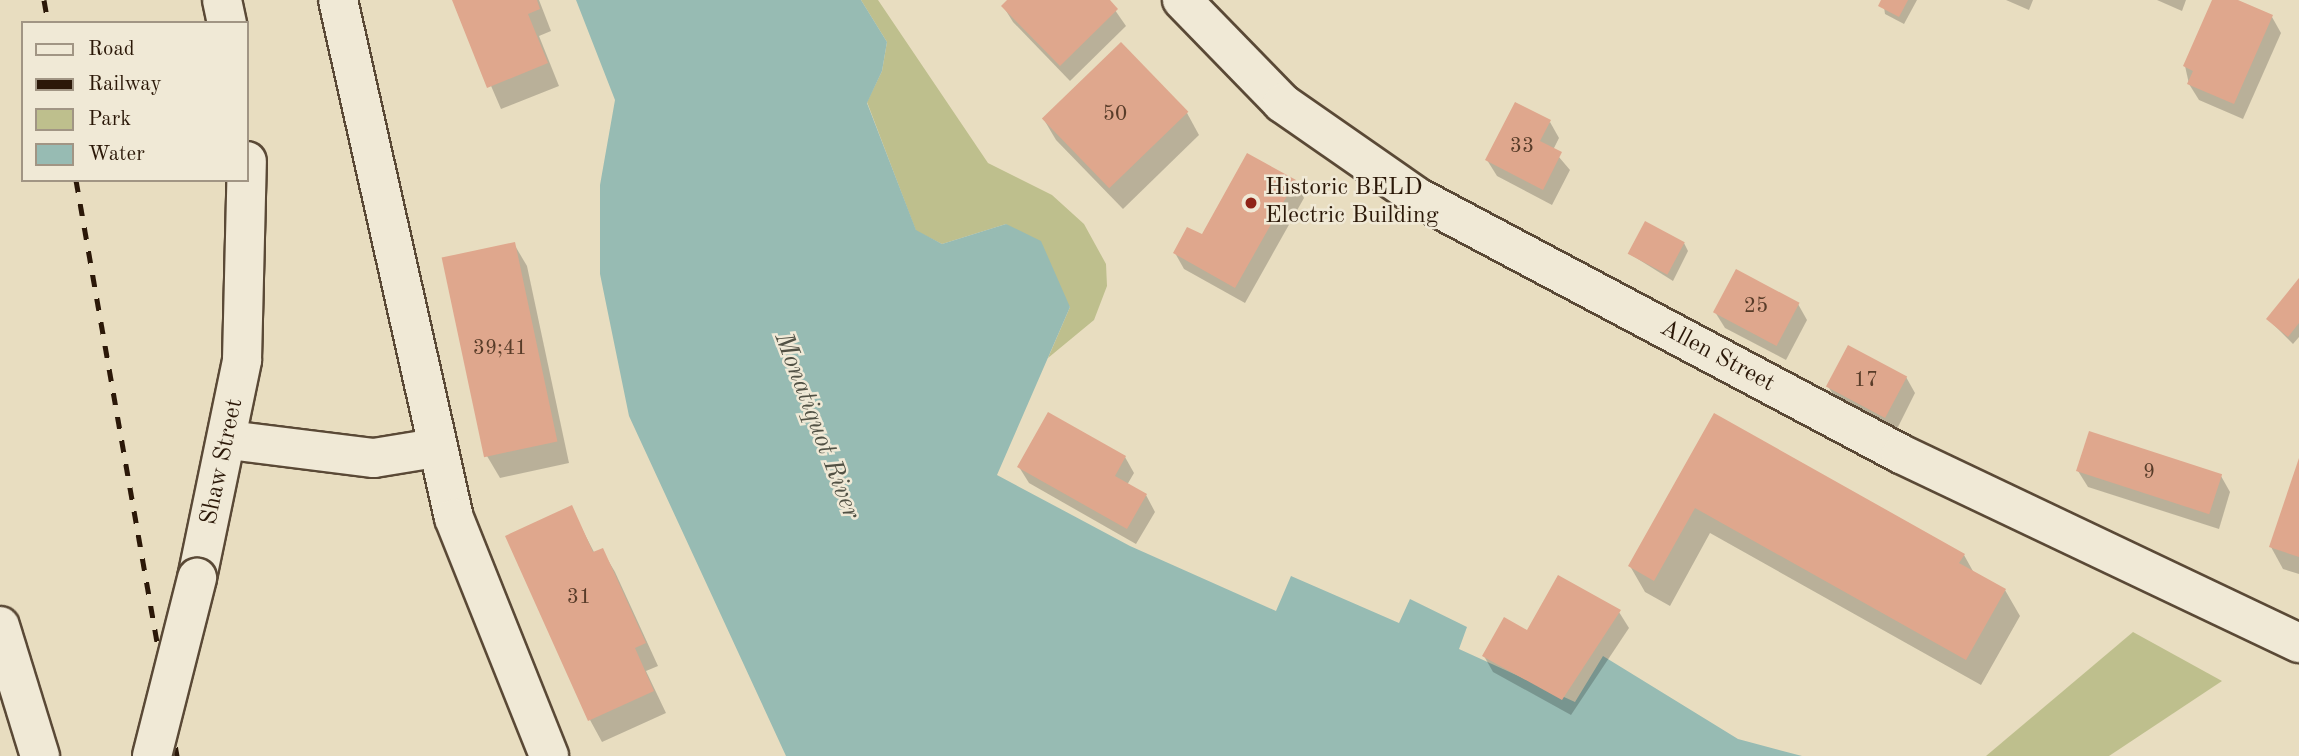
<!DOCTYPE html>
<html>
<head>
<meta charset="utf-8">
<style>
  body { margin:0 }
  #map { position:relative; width:2299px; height:756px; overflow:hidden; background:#e8ddc0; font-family:"Old Standard TT",serif }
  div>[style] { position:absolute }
  .green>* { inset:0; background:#bebf8d }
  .water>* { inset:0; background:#97bbb3 }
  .shadow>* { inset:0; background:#0003 }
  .building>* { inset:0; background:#dfa78d; transform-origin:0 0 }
  .roads { filter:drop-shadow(2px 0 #5a4936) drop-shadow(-2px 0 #5a4936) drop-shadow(0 2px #5a4936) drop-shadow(0 -2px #5a4936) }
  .minor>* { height:38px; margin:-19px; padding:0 19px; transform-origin:19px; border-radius:19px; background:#f0e9d6 }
  .rail>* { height:5px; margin-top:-2.5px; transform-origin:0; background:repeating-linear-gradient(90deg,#2b1808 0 12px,transparent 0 24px) }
  .bridges { filter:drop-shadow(2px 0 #5a4936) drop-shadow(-2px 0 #5a4936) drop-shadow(0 2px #5a4936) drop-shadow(0 -2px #5a4936) }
  .minor-bridge>* { height:38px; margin:-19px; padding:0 19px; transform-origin:19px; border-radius:19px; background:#f0e9d6 }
  .dots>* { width:19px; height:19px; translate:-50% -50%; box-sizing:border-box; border:4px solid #f0e9d6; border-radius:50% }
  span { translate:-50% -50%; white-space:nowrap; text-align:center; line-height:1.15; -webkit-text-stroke:5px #f0e9d6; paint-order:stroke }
  .number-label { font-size:21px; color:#583c29 }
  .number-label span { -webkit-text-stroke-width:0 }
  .poi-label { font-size:24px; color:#2b1808 }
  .left { translate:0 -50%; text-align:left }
  .street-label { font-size:24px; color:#2b1808 }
  .water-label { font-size:26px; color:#515144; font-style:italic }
  .legend { position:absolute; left:21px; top:21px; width:228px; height:161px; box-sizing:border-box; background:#f0e9d6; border:2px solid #a19584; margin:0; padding:9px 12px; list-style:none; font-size:21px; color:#2b1808 }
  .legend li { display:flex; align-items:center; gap:14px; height:35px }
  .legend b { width:35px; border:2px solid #a19584 }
</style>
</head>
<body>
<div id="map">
  <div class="green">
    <div style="clip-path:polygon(861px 0,878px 0,988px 163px,1052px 195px,1084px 224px,1106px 264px,1107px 286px,1094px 320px,1048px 358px,1070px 307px,1006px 224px,942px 244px,916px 231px,867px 102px,882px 71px,887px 42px)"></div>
    <div style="clip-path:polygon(2133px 632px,2222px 681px,2109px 756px,1986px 756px)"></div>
  </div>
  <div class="water">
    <div style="clip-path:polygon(576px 0,861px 0,887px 42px,882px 71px,867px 103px,916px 230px,942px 244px,1006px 224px,1041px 241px,1070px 307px,997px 475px,1130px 546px,1276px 611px,1291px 576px,1399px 623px,1410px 599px,1467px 627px,1459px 649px,1575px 702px,1603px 656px,1738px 739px,1802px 756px,786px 756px,629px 416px,600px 274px,600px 185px,615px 100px)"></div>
  </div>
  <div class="shadow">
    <div style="clip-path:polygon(454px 0,539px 0,551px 31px,539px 36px,559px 86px,501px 109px)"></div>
    <div style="clip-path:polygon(1010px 0,1108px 0,1126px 26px,1070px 81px,1013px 22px,1003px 6px)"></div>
    <div style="clip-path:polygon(1883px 0,1917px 0,1904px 24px,1885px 14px)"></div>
    <div style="clip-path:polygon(2006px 0,2033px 0,2029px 10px)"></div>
    <div style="clip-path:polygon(2157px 0,2186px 0,2182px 11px)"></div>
    <div style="clip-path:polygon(2214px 0,2234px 0,2272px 17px,2281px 33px,2243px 119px,2199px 100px,2189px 84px,2185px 66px)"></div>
    <div style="clip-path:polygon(1187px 113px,1199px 135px,1123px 209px,1056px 140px,1043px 118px)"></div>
    <div style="clip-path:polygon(1550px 122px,1559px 138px,1553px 150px,1570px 170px,1552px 205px,1497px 176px,1487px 160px)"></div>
    <div style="clip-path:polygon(1295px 182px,1304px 198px,1245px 303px,1184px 269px,1175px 253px)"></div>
    <div style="clip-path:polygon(1684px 243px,1688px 251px,1673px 281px,1630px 254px)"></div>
    <div style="clip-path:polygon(514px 244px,527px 266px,569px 463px,500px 478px,487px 456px,444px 259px)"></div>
    <div style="clip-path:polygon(2299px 281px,2299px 337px,2293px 344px,2268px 319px)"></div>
    <div style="clip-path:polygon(1798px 304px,1807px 320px,1786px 360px,1725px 328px,1715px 312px)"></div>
    <div style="clip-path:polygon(1906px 377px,1915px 393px,1895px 433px,1837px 402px,1828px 386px)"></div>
    <div style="clip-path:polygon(1714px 415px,1964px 555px,1974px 573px,2005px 590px,2020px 616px,1981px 685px,1710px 533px,1670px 606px,1645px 592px,1630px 566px)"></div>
    <div style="clip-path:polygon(1125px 457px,1134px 473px,1127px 485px,1146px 495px,1155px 512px,1136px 544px,1029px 483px,1019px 467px)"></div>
    <div style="clip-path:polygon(2299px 462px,2299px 574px,2283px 569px,2271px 547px)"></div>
    <div style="clip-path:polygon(2078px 471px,2221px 476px,2230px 492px,2219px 529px,2088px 487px)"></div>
    <div style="clip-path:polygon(571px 508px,595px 554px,602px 550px,615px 572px,658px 666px,646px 671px,666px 713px,602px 742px,590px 720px)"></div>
    <div style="clip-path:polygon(1619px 612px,1629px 628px,1571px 715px,1493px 672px,1484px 656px,1528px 633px)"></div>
  </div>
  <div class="building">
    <div style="clip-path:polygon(452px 0,537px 0,540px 9px,528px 14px,548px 63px,487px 88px)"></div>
    <div style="clip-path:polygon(1007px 0,1110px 0,1118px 9px,1060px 66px,1001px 6px)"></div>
    <div style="clip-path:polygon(1881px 0,1908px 0,1899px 17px,1878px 6px)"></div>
    <div style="clip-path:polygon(2212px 0,2238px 0,2273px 15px,2234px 104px,2187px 84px,2193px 71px,2183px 66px)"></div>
    <div style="left:1121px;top:42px;width:97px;height:110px;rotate:46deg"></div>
    <div style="clip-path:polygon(1515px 102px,1551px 120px,1540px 141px,1562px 152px,1543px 190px,1485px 160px)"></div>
    <div style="clip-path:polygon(1247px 153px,1296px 180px,1235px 288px,1173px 253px,1187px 227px,1202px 234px)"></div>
    <div style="left:1645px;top:221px;width:45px;height:37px;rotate:28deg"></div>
    <div style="left:515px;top:242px;width:204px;height:75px;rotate:78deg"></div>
    <div style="left:1736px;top:269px;width:72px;height:49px;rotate:28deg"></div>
    <div style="clip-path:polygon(2299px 278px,2299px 323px,2288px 337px,2266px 319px)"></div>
    <div style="left:1848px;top:345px;width:67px;height:47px;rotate:28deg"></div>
    <div style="clip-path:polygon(1048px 412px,1126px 456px,1115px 476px,1147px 494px,1127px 529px,1017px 467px)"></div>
    <div style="clip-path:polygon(1714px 413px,1965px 554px,1959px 563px,2006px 589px,1966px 660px,1695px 508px,1654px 581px,1628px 566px)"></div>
    <div style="left:2089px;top:431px;width:140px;height:42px;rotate:18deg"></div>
    <div style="clip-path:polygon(2299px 458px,2299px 557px,2269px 547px)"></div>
    <div style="clip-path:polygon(572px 505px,593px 552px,603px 548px,646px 643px,635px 648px,654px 691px,588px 721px,505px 536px)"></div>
    <div style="clip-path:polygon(1558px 575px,1621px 610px,1562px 700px,1482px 656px,1504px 617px,1527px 630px)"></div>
  </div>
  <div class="roads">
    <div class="minor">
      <div style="left:222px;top:0;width:24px;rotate:78deg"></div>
      <div style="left:338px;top:0;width:531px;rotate:77.38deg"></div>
      <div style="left:454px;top:518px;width:256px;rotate:68.2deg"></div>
      <div style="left:1182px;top:0;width:144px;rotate:45.8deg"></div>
      <div style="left:1282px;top:103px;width:165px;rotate:34.8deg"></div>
      <div style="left:1417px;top:197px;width:548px;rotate:27.97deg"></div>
      <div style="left:1901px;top:454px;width:441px;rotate:25.4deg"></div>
      <div style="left:229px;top:440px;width:146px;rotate:7.1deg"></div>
      <div style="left:374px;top:458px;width:62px;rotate:-9.3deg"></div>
      <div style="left:197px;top:578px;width:223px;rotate:-78.3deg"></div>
      <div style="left:242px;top:360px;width:199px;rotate:-88.6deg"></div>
      <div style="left:0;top:626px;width:136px;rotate:72.9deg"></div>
    </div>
  </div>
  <div class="rail">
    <div style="left:44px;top:0;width:23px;rotate:80deg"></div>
    <div style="left:76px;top:180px;width:585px;rotate:80.05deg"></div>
  </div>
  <div class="bridges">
    <div class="minor-bridge">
      <div style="left:152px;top:756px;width:184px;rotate:-75.8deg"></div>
    </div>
  </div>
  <div class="dots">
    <div style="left:1251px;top:203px;background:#8f2418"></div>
  </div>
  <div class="number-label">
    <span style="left:1115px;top:115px">50</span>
    <span style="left:1522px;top:147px">33</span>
    <span style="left:1756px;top:307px">25</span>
    <span style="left:500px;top:349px">39;41</span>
    <span style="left:1866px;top:381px">17</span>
    <span style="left:2149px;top:473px">9</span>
    <span style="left:579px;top:598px">31</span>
  </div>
  <div class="poi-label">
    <span class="left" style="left:1265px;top:203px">Historic BELD<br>Electric Building</span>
  </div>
  <div class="street-label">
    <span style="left:1717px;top:357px;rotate:28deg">Allen Street</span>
    <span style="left:223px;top:462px;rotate:-78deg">Shaw Street</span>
  </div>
  <div class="water-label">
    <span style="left:816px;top:426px;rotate:69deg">Monatiquot River</span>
  </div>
  <ul class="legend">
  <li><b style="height:9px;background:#f0e9d6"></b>Road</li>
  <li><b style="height:9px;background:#2b1808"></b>Railway</li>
  <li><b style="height:19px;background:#bebf8d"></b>Park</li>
  <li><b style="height:19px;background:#97bbb3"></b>Water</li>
  </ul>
</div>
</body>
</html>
